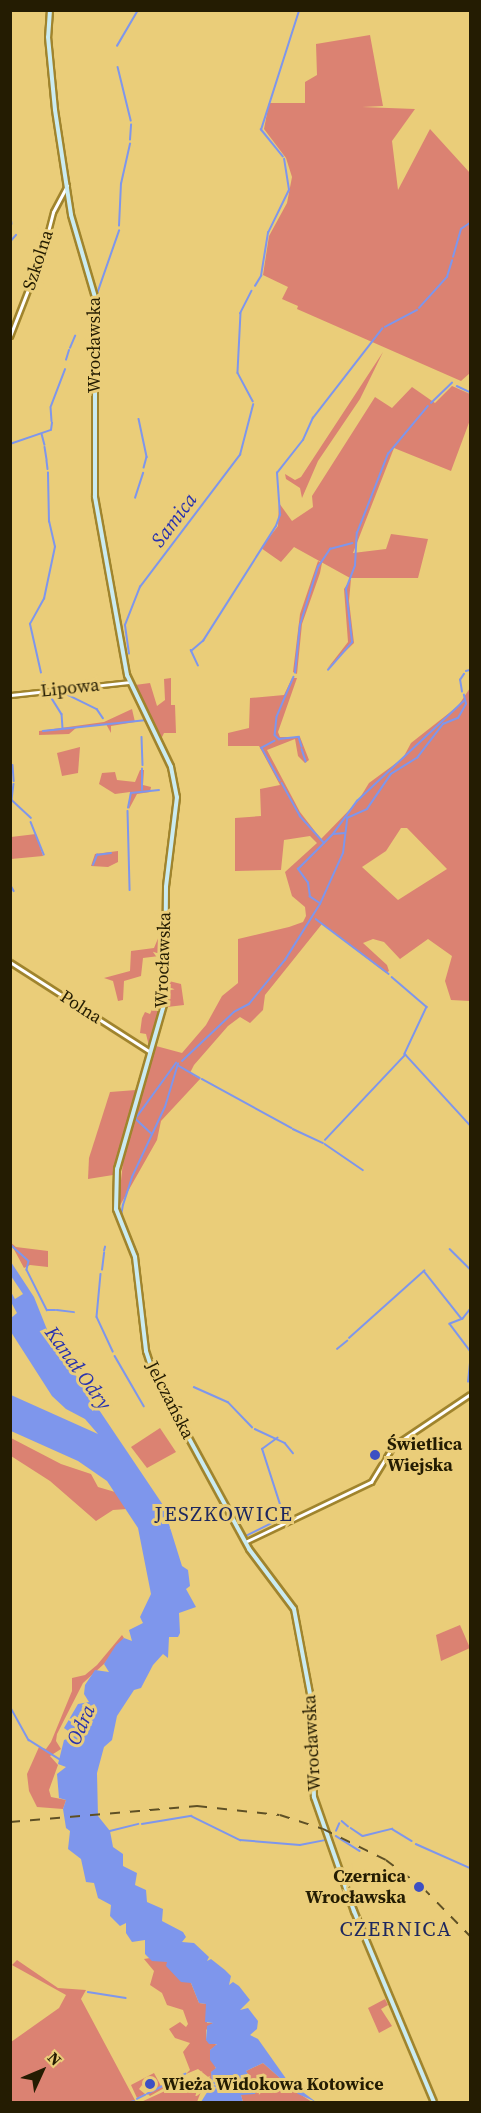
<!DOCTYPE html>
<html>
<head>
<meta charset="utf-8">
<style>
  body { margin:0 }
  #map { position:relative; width:481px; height:2113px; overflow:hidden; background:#eacd79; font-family:"Source Serif 4",serif }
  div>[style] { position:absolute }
  .green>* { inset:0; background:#db8272 }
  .water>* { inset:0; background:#7e96ec }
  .stream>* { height:1.5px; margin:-0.75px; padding:0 0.75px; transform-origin:0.75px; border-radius:0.75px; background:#7e96ec }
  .roads { filter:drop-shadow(2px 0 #a0842d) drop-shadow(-2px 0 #a0842d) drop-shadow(0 2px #a0842d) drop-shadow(0 -2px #a0842d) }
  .tertiary>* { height:3px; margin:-1.5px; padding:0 1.5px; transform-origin:1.5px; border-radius:1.5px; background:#fff }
  .secondary>* { height:4px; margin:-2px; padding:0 2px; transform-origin:2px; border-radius:2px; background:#caebf1 }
  .rail>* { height:1.5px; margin-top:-0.75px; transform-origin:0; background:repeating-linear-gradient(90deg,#5e5025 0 10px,transparent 0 20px) }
  .dots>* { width:16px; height:16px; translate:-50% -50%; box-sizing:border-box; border:3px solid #eacd79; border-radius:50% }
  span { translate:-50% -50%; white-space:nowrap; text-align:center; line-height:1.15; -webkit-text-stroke:6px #eacd79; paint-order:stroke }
  .street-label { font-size:18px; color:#241c02 }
  .poi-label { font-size:18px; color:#241c02; font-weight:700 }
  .left { translate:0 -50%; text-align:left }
  .right { translate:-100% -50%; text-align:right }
  .water-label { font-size:20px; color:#2932ae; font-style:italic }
  .quarter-label { font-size:21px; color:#1d275f; letter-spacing:1.5px }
  .frame { position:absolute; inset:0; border:12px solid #241c02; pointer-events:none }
  .north { position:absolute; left:12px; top:2041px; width:60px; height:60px; -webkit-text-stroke:4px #eacd79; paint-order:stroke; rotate:46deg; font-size:16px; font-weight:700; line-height:24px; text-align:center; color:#241c02 }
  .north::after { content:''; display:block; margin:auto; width:21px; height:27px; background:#241c02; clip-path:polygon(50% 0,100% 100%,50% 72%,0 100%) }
</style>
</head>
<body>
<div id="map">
  <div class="green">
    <div style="clip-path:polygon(370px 35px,383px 106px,362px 107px,415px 109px,392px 141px,398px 190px,430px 129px,470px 173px,470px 373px,461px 381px,297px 309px,298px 306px,282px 299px,288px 287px,263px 275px,269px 236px,287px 203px,292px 177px,286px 158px,264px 129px,269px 103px,305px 103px,305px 82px,317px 75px,316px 44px)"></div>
    <div style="clip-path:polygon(383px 352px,360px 399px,318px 461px,302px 498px,300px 488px,286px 479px,285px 474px,295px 480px,301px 477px)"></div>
    <div style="clip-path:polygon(452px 386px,470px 394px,470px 420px,451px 471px,394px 448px,353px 553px,386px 549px,391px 534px,428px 539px,418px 578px,350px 578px,294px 547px,281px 562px,261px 548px,278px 526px,279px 503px,292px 521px,313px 507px,312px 496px,375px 397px,392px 408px,412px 387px,435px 403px)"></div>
    <div style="clip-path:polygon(318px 561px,322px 563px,320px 573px,302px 624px,297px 674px,293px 672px,300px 614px)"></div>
    <div style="clip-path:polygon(351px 579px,349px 601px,354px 643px,327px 669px,348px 642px,344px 589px)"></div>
    <div style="clip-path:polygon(171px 678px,171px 705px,175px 705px,176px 733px,164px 733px,161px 739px,135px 685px,150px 683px,157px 706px,165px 700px,164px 679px)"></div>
    <div style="clip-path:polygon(evenodd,292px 678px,297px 678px,278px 732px,280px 737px,300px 737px,309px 760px,305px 763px,298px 756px,295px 739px,267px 750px,300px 812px,321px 839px,358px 801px,369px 783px,403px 758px,411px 743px,458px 706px,470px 688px,470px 1001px,451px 1000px,445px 981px,452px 956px,428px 939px,400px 959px,384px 942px,373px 939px,363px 943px,387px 965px,389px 971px,386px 973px,322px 924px,265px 995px,263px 1010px,250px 1023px,240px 1017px,228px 1026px,194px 1065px,190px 1073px,200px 1079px,161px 1121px,157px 1140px,118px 1209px,124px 1152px,156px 1046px,182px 1053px,206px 1025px,222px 996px,238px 983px,238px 939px,289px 927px,303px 922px,306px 916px,305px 907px,292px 896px,285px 872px,317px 843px,310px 836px,284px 840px,281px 870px,235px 871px,235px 818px,261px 816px,260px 789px,280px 785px,259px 746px,228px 746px,228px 733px,249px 728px,250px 698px,284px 695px,292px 678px,401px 828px,407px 828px,447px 869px,398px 900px,362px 867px,386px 851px,401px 828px)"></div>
    <div style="clip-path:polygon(132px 709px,135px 722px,111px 726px,111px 733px,106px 724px,76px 728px,69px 734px,39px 735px,39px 731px,104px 722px)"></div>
    <div style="clip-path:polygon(80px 747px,78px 773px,62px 776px,57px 753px)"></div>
    <div style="clip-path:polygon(140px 770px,144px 770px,143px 785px,151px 787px,150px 792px,137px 794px,129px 809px,130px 792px,115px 794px,99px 784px,102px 773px,115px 772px,117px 780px,135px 782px)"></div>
    <div style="clip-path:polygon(36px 834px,43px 856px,11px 859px,11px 837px)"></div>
    <div style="clip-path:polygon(118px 851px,118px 862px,108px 867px,91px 866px,95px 854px)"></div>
    <div style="clip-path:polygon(162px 929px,162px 961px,159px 956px,143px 958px,141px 976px,124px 981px,123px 1000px,118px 1001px,113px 981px,104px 978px,130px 971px,131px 951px,154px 948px)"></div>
    <div style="clip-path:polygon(169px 981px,181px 984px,184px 1005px,167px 1007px)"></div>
    <div style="clip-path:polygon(158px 982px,162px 983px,162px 1001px,149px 1046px,146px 1034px,140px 1033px,142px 1018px,145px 1012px,150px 1014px,158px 996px)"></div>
    <div style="clip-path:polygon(136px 1090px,113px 1175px,88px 1179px,89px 1158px,110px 1092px)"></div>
    <div style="clip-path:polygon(10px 1242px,16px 1247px,48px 1251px,48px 1267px,30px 1265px,24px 1268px)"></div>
    <div style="clip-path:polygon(160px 1428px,176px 1452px,147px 1468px,131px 1447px)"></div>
    <div style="clip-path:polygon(11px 1438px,61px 1464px,91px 1474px,98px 1487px,115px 1492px,127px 1509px,113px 1510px,96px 1521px,50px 1481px,11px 1456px)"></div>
    <div style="clip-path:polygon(460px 1625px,470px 1648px,441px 1661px,436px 1635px)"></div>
    <div style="clip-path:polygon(122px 1635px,124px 1638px,104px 1664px,83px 1683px,57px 1734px,56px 1741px,61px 1749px,50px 1756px,58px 1765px,49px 1790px,51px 1797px,66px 1800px,63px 1809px,37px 1807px,29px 1791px,27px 1774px,39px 1747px,46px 1749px,51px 1742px,72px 1691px,72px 1678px,85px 1675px,97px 1665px)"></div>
    <div style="clip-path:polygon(150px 1958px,168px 1962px,191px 1983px,199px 2003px,206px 2004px,207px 2023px,213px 2023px,206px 2030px,206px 2040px,217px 2045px,210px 2050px,216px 2069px,211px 2072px,212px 2080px,198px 2069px,186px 2074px,190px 2070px,183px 2052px,190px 2043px,175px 2038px,169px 2029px,180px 2022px,186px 2027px,188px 2024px,183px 2010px,167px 2005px,162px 1993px,150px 1985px,154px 1971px,144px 1959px)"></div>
    <div style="clip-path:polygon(17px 1960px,58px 1988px,86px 1990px,81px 1999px,136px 2102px,11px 2102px,11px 2042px,59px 2008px,66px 1995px,12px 1965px)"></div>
    <div style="clip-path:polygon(385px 1999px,388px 2005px,381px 2009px,392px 2026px,379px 2033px,368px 2008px)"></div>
    <div style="clip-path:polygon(263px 2063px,295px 2091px,312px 2102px,243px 2102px,241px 2095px,252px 2082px,246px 2071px)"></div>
    <div style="clip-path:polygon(154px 2073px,161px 2086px,173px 2083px,150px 2096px,147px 2093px,154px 2089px,149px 2089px,150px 2083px,147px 2090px,142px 2085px,139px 2089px,145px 2094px,137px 2098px,131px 2085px)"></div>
    <div style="clip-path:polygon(200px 2075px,205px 2081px,197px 2102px,141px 2102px)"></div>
  </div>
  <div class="water">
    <div style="clip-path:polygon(11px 1262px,34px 1297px,50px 1337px,163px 1505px,182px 1566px,188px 1570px,190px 1586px,186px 1589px,196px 1607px,179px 1613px,180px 1633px,178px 1637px,169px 1637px,168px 1658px,163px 1654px,153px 1665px,141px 1688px,134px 1690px,117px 1716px,112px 1740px,104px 1747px,97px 1773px,98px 1816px,110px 1831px,113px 1847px,123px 1854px,123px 1866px,137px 1873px,135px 1885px,146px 1890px,147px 1902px,163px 1909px,162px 1921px,183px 1932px,186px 1937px,182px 1942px,194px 1943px,209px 1957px,207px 1961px,211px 1959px,225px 1970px,231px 1976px,229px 1985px,233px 1982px,239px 1986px,250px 2000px,240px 2010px,248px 2008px,258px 2021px,257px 2029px,250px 2035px,258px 2039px,287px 2080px,316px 2102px,298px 2094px,263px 2063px,246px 2071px,257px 2089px,255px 2094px,241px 2095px,243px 2102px,201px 2102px,211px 2086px,216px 2085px,212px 2083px,211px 2072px,216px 2068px,210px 2060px,210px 2050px,217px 2044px,209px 2044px,206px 2040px,207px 2026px,213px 2023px,205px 2022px,206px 2004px,199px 2003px,191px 1983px,181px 1982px,166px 1966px,167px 1962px,152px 1961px,145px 1954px,145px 1940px,132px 1942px,126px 1933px,126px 1923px,120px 1926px,110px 1916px,111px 1905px,98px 1898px,94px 1883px,86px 1882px,81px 1859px,68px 1849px,70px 1831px,66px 1828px,63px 1809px,66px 1800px,59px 1798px,57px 1774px,66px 1767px,58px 1764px,64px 1740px,75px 1736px,64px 1728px,78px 1704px,89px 1702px,84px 1694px,85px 1685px,95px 1670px,109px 1672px,104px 1664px,116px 1645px,124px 1638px,132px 1641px,129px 1630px,143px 1623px,140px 1617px,151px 1594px,138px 1528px,107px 1481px,78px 1461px,11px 1431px,11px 1395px,98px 1434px,85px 1419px,66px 1409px,52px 1396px,11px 1332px,11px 1318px,17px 1313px,11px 1302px,11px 1292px,15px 1299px,23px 1294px,11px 1276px)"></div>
  </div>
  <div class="stream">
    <div style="left:117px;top:46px;width:42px;rotate:-59.7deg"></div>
    <div style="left:118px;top:67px;width:55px;rotate:76.2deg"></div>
    <div style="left:130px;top:140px;width:15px;rotate:-86deg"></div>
    <div style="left:283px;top:157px;width:35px;rotate:-129deg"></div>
    <div style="left:261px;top:130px;width:125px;rotate:-72.3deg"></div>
    <div style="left:10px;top:210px;width:14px;rotate:82deg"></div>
    <div style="left:119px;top:226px;width:42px;rotate:-87.3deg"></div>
    <div style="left:121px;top:184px;width:41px;rotate:-77.3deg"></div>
    <div style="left:10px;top:242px;width:9px;rotate:-49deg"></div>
    <div style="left:453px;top:257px;width:29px;rotate:-74deg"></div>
    <div style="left:461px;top:229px;width:11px;rotate:-34deg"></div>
    <div style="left:255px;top:286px;width:12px;rotate:-59deg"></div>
    <div style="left:261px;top:276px;width:44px;rotate:-80.8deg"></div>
    <div style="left:268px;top:233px;width:48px;rotate:-64deg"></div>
    <div style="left:289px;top:190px;width:31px;rotate:-99deg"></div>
    <div style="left:252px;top:291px;width:25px;rotate:117deg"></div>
    <div style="left:241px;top:313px;width:60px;rotate:92.9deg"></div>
    <div style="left:238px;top:373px;width:32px;rotate:62deg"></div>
    <div style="left:97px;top:294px;width:67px;rotate:-70.8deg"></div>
    <div style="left:419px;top:308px;width:42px;rotate:-47.9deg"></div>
    <div style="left:447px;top:277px;width:17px;rotate:-73deg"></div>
    <div style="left:385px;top:327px;width:36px;rotate:-28deg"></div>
    <div style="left:70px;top:348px;width:13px;rotate:-67deg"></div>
    <div style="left:66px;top:360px;width:10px;rotate:-73deg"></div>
    <div style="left:457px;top:386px;width:14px;rotate:25deg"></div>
    <div style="left:431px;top:403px;width:29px;rotate:-44deg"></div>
    <div style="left:51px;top:406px;width:39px;rotate:-69deg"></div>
    <div style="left:51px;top:407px;width:14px;rotate:86deg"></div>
    <div style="left:139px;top:419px;width:39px;rotate:78deg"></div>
    <div style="left:147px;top:457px;width:11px;rotate:105deg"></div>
    <div style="left:42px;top:434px;width:11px;rotate:75deg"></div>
    <div style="left:10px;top:444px;width:43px;rotate:-18.9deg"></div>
    <div style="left:51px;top:430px;width:7px;rotate:-82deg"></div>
    <div style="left:45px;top:447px;width:13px;rotate:81deg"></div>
    <div style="left:47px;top:461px;width:8px;rotate:83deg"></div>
    <div style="left:135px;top:498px;width:26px;rotate:-72deg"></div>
    <div style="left:129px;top:654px;width:29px;rotate:-98deg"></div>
    <div style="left:125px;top:625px;width:41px;rotate:-68.5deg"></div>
    <div style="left:140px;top:587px;width:166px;rotate:-52.9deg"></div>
    <div style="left:240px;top:455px;width:52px;rotate:-75.4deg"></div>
    <div style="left:198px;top:666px;width:17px;rotate:-115deg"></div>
    <div style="left:191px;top:651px;width:16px;rotate:-40deg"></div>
    <div style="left:203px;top:641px;width:136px;rotate:-57.6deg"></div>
    <div style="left:276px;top:526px;width:12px;rotate:-70deg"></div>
    <div style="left:280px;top:515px;width:42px;rotate:-94.1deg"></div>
    <div style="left:277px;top:473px;width:42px;rotate:-51.8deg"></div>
    <div style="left:303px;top:440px;width:24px;rotate:-66deg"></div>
    <div style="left:313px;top:418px;width:113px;rotate:-52.2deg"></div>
    <div style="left:328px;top:670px;width:37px;rotate:-49deg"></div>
    <div style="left:352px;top:642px;width:53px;rotate:-96.5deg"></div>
    <div style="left:346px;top:589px;width:25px;rotate:-69deg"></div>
    <div style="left:355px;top:566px;width:33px;rotate:-87deg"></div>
    <div style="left:357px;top:533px;width:85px;rotate:-68.6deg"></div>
    <div style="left:388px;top:454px;width:62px;rotate:-50.2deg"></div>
    <div style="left:466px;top:671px;width:4px;rotate:-14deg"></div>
    <div style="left:41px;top:673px;width:50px;rotate:-102.7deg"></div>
    <div style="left:30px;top:624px;width:29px;rotate:-61deg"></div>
    <div style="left:44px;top:599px;width:53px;rotate:-78.1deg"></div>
    <div style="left:55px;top:547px;width:26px;rotate:-103deg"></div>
    <div style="left:49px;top:522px;width:49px;rotate:-91.2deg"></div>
    <div style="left:295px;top:673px;width:48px;rotate:-84.1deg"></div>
    <div style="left:300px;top:625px;width:61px;rotate:-72.8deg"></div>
    <div style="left:318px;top:567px;width:22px;rotate:-56deg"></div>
    <div style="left:330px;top:549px;width:23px;rotate:-15deg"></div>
    <div style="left:294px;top:677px;width:43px;rotate:113deg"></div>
    <div style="left:277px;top:717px;width:18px;rotate:96deg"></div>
    <div style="left:275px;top:735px;width:6px;rotate:45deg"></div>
    <div style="left:279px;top:739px;width:20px;rotate:-6deg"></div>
    <div style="left:299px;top:737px;width:10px;rotate:73deg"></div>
    <div style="left:44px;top:682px;width:6px;rotate:72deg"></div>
    <div style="left:48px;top:692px;width:26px;rotate:58deg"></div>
    <div style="left:62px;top:714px;width:14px;rotate:86deg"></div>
    <div style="left:62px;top:692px;width:39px;rotate:26deg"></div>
    <div style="left:97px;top:709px;width:11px;rotate:56deg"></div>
    <div style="left:462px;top:692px;width:12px;rotate:-99deg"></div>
    <div style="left:460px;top:680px;width:7px;rotate:-56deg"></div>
    <div style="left:43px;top:731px;width:104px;rotate:-6.1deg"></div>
    <div style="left:142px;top:737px;width:28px;rotate:88deg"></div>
    <div style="left:275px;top:741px;width:15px;rotate:152deg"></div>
    <div style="left:262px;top:748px;width:37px;rotate:61deg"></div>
    <div style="left:302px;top:749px;width:13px;rotate:72deg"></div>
    <div style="left:13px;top:765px;width:16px;rotate:86deg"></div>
    <div style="left:282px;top:783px;width:38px;rotate:61deg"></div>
    <div style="left:300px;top:816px;width:36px;rotate:48deg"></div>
    <div style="left:14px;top:784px;width:16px;rotate:97deg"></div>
    <div style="left:12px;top:800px;width:26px;rotate:43deg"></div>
    <div style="left:142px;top:790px;width:21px;rotate:-90deg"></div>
    <div style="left:128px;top:808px;width:15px;rotate:-79deg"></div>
    <div style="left:131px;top:793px;width:28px;rotate:-6deg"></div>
    <div style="left:128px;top:811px;width:79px;rotate:88.5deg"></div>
    <div style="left:31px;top:822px;width:35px;rotate:68deg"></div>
    <div style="left:333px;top:834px;width:41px;rotate:-54deg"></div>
    <div style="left:357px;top:801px;width:146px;rotate:-43.1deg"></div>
    <div style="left:93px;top:865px;width:11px;rotate:-68deg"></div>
    <div style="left:97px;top:855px;width:14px;rotate:-8deg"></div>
    <div style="left:10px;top:884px;width:8px;rotate:60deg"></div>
    <div style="left:319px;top:903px;width:11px;rotate:-146deg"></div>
    <div style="left:310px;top:897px;width:14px;rotate:-98deg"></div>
    <div style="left:308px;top:883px;width:17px;rotate:-126deg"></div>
    <div style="left:298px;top:869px;width:49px;rotate:-45deg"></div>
    <div style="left:333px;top:834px;width:12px;rotate:-5deg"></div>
    <div style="left:316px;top:919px;width:91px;rotate:37deg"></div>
    <div style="left:392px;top:977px;width:46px;rotate:40.6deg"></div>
    <div style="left:427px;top:1007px;width:52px;rotate:115.1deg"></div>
    <div style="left:405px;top:1054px;width:96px;rotate:47.5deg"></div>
    <div style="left:182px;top:1061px;width:71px;rotate:-43.3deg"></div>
    <div style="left:234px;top:1012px;width:17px;rotate:-28deg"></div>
    <div style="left:249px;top:1004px;width:57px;rotate:-50.7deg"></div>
    <div style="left:285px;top:960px;width:66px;rotate:-58deg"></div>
    <div style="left:320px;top:904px;width:56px;rotate:-65.7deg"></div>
    <div style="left:343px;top:853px;width:35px;rotate:-83deg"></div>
    <div style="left:347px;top:818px;width:22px;rotate:-24deg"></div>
    <div style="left:367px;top:809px;width:42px;rotate:-55.6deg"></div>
    <div style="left:391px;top:774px;width:31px;rotate:-32deg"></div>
    <div style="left:417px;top:758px;width:43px;rotate:-52.6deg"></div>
    <div style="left:443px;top:724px;width:16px;rotate:-22deg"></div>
    <div style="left:458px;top:718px;width:16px;rotate:-60deg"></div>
    <div style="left:466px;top:704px;width:9px;rotate:-103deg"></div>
    <div style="left:179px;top:1066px;width:24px;rotate:30deg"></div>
    <div style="left:202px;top:1079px;width:102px;rotate:28.6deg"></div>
    <div style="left:136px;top:1119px;width:22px;rotate:43deg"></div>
    <div style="left:133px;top:1122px;width:73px;rotate:-53.9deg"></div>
    <div style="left:293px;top:1129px;width:33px;rotate:25deg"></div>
    <div style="left:325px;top:1140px;width:117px;rotate:-46.7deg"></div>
    <div style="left:325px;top:1144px;width:46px;rotate:34.4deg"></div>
    <div style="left:10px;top:1244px;width:25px;rotate:42deg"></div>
    <div style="left:29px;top:1261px;width:9px;rotate:103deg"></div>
    <div style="left:27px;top:1270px;width:45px;rotate:63.4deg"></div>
    <div style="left:47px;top:1310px;width:8px"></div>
    <div style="left:450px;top:1249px;width:28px;rotate:45deg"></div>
    <div style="left:104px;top:1251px;width:4px;rotate:-76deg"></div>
    <div style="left:102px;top:1270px;width:17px;rotate:-83deg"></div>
    <div style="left:101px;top:1274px;width:43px;rotate:95.3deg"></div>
    <div style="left:97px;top:1317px;width:38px;rotate:65deg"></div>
    <div style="left:140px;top:1281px;width:28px;rotate:-96deg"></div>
    <div style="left:137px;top:1253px;width:40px;rotate:-113.4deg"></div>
    <div style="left:121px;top:1216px;width:11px;rotate:-80deg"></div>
    <div style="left:123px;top:1205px;width:29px;rotate:-72deg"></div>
    <div style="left:132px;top:1177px;width:77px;rotate:-64.8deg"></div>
    <div style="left:165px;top:1107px;width:45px;rotate:-73.2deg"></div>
    <div style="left:143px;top:1303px;width:48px;rotate:82.9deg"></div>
    <div style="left:149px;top:1351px;width:22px;rotate:69deg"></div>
    <div style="left:57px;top:1310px;width:17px;rotate:7deg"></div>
    <div style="left:470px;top:1310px;width:11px;rotate:128deg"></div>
    <div style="left:463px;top:1319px;width:14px;rotate:159deg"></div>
    <div style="left:450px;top:1324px;width:34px;rotate:53deg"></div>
    <div style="left:349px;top:1338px;width:101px;rotate:-41.8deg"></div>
    <div style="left:424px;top:1271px;width:61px;rotate:51.6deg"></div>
    <div style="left:337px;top:1349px;width:13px;rotate:-39deg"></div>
    <div style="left:115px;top:1356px;width:58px;rotate:59.9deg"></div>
    <div style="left:159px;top:1376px;width:12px;rotate:59deg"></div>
    <div style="left:468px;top:1382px;width:18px;rotate:-84deg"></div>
    <div style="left:194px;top:1387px;width:37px;rotate:24deg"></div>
    <div style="left:228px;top:1402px;width:35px;rotate:46deg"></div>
    <div style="left:255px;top:1429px;width:33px;rotate:25deg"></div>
    <div style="left:285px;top:1443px;width:13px;rotate:51deg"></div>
    <div style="left:246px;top:1536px;width:42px;rotate:-26.6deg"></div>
    <div style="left:284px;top:1517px;width:71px;rotate:-107.9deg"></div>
    <div style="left:262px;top:1449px;width:19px;rotate:-36deg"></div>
    <div style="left:10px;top:1706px;width:39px;rotate:61deg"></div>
    <div style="left:29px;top:1740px;width:36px;rotate:32deg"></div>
    <div style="left:342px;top:1821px;width:8px;rotate:40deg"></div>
    <div style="left:142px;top:1824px;width:50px;rotate:-9.3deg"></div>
    <div style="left:191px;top:1816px;width:55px;rotate:26.1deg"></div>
    <div style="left:240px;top:1840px;width:60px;rotate:4.8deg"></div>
    <div style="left:300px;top:1845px;width:25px;rotate:-11deg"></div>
    <div style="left:351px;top:1828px;width:14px;rotate:34deg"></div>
    <div style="left:363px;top:1836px;width:30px;rotate:-14deg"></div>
    <div style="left:392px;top:1829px;width:23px;rotate:31deg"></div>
    <div style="left:110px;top:1831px;width:29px;rotate:-14deg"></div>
    <div style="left:336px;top:1831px;width:8px;rotate:-67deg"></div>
    <div style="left:336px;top:1836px;width:28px;rotate:32deg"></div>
    <div style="left:416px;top:1844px;width:59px;rotate:24deg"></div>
    <div style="left:88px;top:1992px;width:38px;rotate:9deg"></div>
    <div style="left:179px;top:2077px;width:7px;rotate:-27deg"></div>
    <div style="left:147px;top:2094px;width:33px;rotate:-27deg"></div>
    <div style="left:137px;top:2099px;width:9px;rotate:-27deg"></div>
    <div style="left:131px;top:2102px;width:3px;rotate:-18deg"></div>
  </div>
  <div class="roads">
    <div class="tertiary">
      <div style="left:10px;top:336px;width:91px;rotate:-68.8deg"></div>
      <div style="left:43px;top:251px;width:40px;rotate:-75.6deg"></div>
      <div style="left:53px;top:212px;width:30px;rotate:-62deg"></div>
      <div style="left:10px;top:695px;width:120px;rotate:-6.2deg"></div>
      <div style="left:10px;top:962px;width:166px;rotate:32.7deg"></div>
      <div style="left:245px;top:1542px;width:140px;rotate:-25.5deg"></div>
      <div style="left:371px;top:1482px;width:42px;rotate:-58.6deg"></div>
      <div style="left:393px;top:1446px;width:93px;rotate:-34deg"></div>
    </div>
    <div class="secondary">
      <div style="left:50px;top:10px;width:27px;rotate:94deg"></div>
      <div style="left:48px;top:37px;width:73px;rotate:84.5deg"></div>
      <div style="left:55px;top:110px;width:106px;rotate:81.3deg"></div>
      <div style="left:71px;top:215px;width:85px;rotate:73.7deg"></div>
      <div style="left:95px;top:297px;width:200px;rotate:90deg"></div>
      <div style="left:95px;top:497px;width:181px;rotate:79.8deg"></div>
      <div style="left:127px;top:675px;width:102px;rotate:64.4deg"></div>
      <div style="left:171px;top:767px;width:31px;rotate:79deg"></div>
      <div style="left:177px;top:797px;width:91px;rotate:97deg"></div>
      <div style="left:166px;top:887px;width:114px;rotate:90.5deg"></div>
      <div style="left:165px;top:1001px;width:175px;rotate:105.9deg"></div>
      <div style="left:117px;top:1169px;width:40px;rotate:91.4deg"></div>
      <div style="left:116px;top:1209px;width:52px;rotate:68.4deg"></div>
      <div style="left:135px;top:1257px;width:95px;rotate:83.3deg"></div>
      <div style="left:146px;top:1351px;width:22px;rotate:72deg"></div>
      <div style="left:153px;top:1372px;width:201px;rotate:61.5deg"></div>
      <div style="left:249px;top:1549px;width:75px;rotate:53.1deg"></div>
      <div style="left:294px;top:1609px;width:97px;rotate:79.3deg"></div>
      <div style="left:312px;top:1704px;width:93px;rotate:88.8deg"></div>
      <div style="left:314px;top:1797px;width:121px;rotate:70.7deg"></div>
      <div style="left:354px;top:1911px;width:207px;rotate:67.3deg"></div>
    </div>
  </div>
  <div class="rail">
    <div style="left:10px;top:1822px;width:188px;rotate:-4.9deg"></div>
    <div style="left:197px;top:1806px;width:83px;rotate:6.2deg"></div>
    <div style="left:280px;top:1815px;width:45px;rotate:18deg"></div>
    <div style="left:323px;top:1829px;width:70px;rotate:26.2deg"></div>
    <div style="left:386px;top:1860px;width:46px;rotate:37.1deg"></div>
    <div style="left:423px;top:1888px;width:67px;rotate:45.6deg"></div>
  </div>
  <div class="dots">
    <div style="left:375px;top:1455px;background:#3d50c3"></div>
    <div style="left:419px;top:1887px;background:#3d50c3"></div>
    <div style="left:150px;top:2084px;background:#3d50c3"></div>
  </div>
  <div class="street-label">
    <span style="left:38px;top:260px;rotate:-72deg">Szkolna</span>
    <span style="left:94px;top:345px;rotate:-90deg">Wrocławska</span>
    <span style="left:70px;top:688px;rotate:-6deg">Lipowa</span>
    <span style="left:163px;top:960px;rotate:-88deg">Wrocławska</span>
    <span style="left:81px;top:1007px;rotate:33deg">Polna</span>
    <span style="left:170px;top:1400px;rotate:63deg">Jelczańska</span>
    <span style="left:312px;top:1743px;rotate:-93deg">Wrocławska</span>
  </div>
  <div class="poi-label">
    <span class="left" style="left:387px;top:1455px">Świetlica<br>Wiejska</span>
    <span class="right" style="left:406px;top:1887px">Czernica<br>Wrocławska</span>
    <span class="left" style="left:162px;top:2084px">Wieża Widokowa Kotowice</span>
  </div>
  <div class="water-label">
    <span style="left:174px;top:520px;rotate:-53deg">Samica</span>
    <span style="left:78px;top:1368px;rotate:54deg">Kanał Odry</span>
    <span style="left:81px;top:1725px;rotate:-66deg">Odra</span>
  </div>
  <div class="quarter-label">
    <span style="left:224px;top:1514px">JESZKOWICE</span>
    <span style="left:396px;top:1929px">CZERNICA</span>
  </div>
  <div class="frame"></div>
  <div class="north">N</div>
</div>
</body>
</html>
